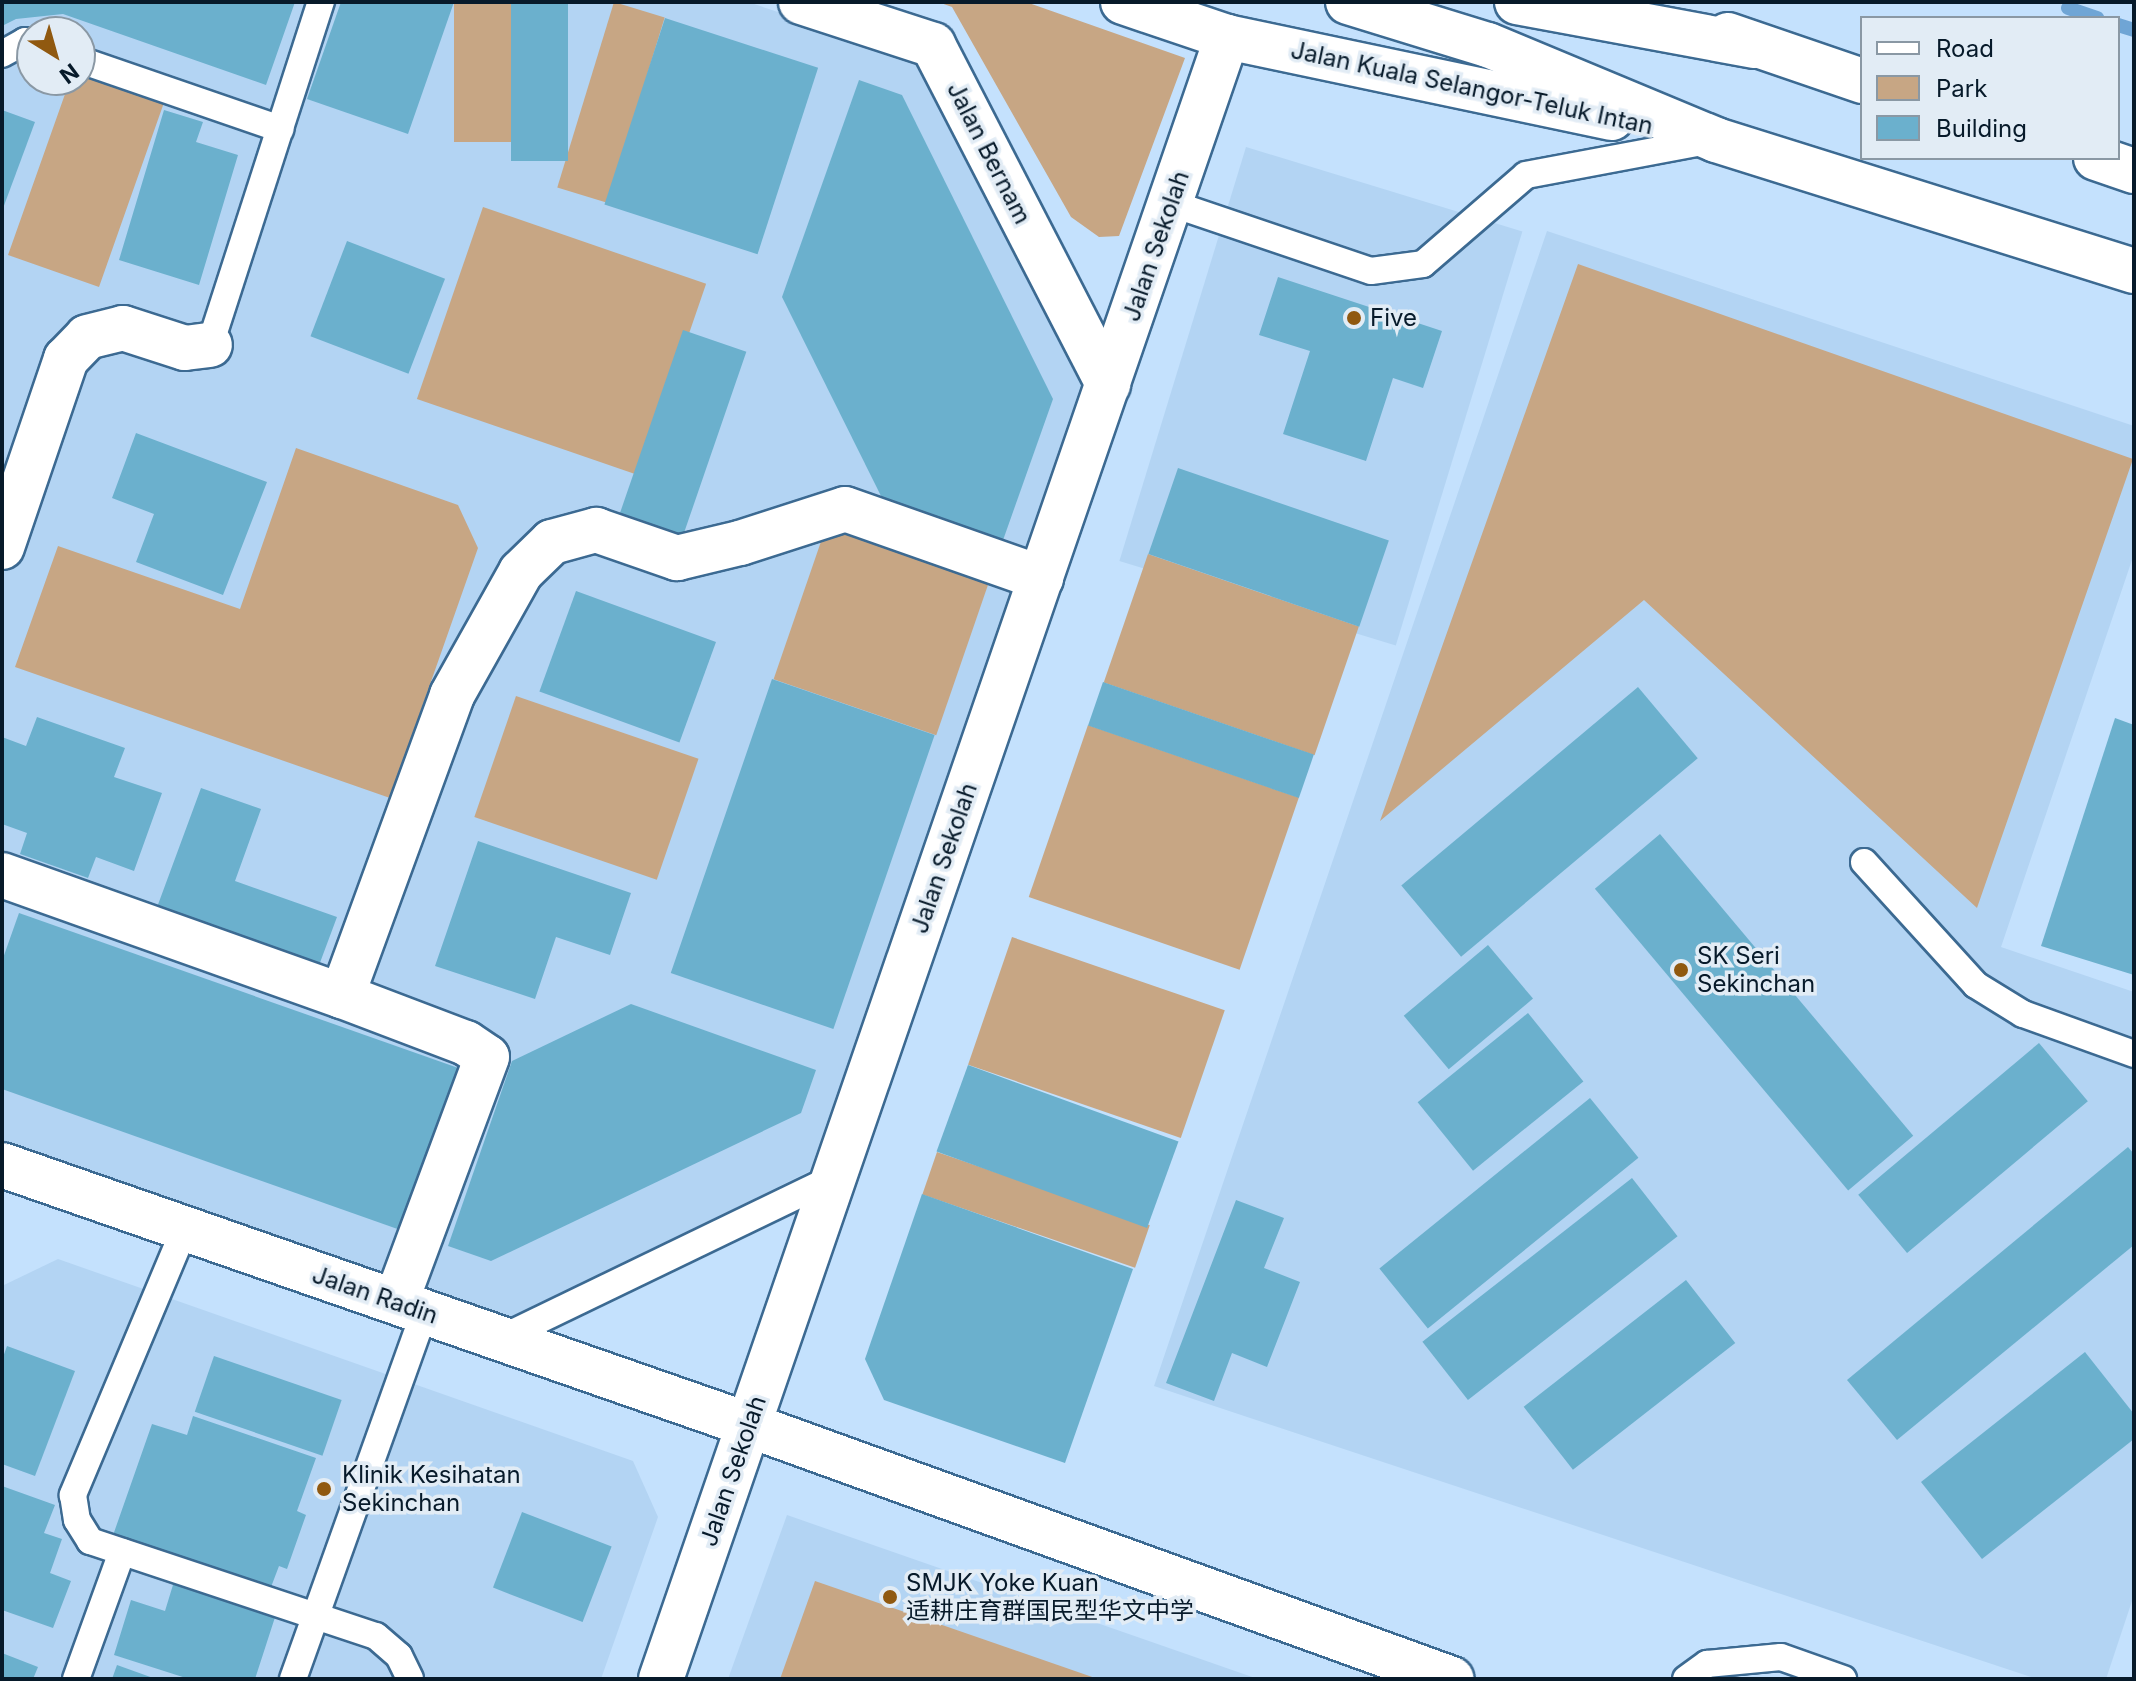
<!DOCTYPE html>
<html>
<head>
<meta charset="utf-8">
<style>
  body { margin:0 }
  #map { position:relative; width:2136px; height:1681px; overflow:hidden; background:#c4e1fd; font-family:Inter,"Noto Sans SC",sans-serif }
  div>[style] { position:absolute }
  .built>* { inset:0; background:#b3d4f3; transform-origin:0 0 }
  .green>* { inset:0; background:#c7a684; transform-origin:0 0 }
  .stream>* { height:14px; margin:-7px; padding:0 7px; transform-origin:7px; border-radius:7px; background:#6fa5d5 }
  .building>* { inset:0; background:#6bb0cd; transform-origin:0 0 }
  .roads { filter:drop-shadow(2px 0 #3c6a92) drop-shadow(-2px 0 #3c6a92) drop-shadow(0 2px #3c6a92) drop-shadow(0 -2px #3c6a92) }
  .service>* { height:26px; margin:-13px; padding:0 13px; transform-origin:13px; border-radius:13px; background:#fff }
  .minor>* { height:44px; margin:-22px; padding:0 22px; transform-origin:22px; border-radius:22px; background:#fff }
  .trunk>* { height:44px; margin:-22px; padding:0 22px; transform-origin:22px; border-radius:22px; background:#fff }
  .dots>* { width:22px; height:22px; translate:-50% -50%; box-sizing:border-box; border:4px solid #e2ecf5; border-radius:50% }
  span { translate:-50% -50%; white-space:nowrap; text-align:center; line-height:1.15; -webkit-text-stroke:7px #e2ecf5; paint-order:stroke }
  .street-label { font-size:24px; color:#071a2a }
  .poi-label { font-size:24px; color:#071a2a }
  .left { translate:0 -50%; text-align:left }
  .frame { position:absolute; inset:0; border:4px solid #071a2a; pointer-events:none }
  .legend { position:absolute; left:1860px; top:16px; width:260px; height:144px; box-sizing:border-box; background:#e2ecf5; border:2px solid #8a98a4; margin:0; padding:10px 14px; list-style:none; font-size:24px; color:#071a2a }
  .legend li { display:flex; align-items:center; gap:16px; height:40px }
  .legend b { width:40px; border:2px solid #8a98a4 }
  .north { position:absolute; left:16px; top:16px; width:80px; height:80px; box-sizing:border-box; background:#e2ecf5; border:2px solid #8a98a4; border-radius:50%; rotate:143deg; font-size:22px; font-weight:700; line-height:32px; text-align:center; color:#071a2a }
  .north::after { content:''; display:block; margin:auto; width:28px; height:36px; background:#905910; clip-path:polygon(50% 0,100% 100%,50% 72%,0 100%) }
</style>
</head>
<body>
<div id="map">
  <div class="built">
    <div style="clip-path:polygon(evenodd,2px 2px,748px 2px,920px 59px,1085px 385px,820px 1166px,507px 1322px,2px 1146px,2px 2px,32px 32px,80px 32px,80px 80px,32px 80px,32px 32px)"></div>
    <div style="left:1246px;top:147px;width:289px;height:433px;rotate:17deg"></div>
    <div style="clip-path:polygon(1547px 231px,2134px 426px,2134px 554px,2001px 947px,2134px 992px,2134px 1595px,2106px 1679px,2037px 1679px,1154px 1386px)"></div>
    <div style="clip-path:polygon(58px 1259px,633px 1461px,658px 1517px,601px 1679px,2px 1679px,2px 1290px,4px 1285px)"></div>
    <div style="clip-path:polygon(787px 1515px,1258px 1679px,728px 1679px)"></div>
  </div>
  <div class="green">
    <div style="left:454px;top:2px;width:57px;height:140px"></div>
    <div style="left:614px;top:2px;width:53px;height:194px;rotate:17deg"></div>
    <div style="clip-path:polygon(938px 2px,1026px 2px,1185px 58px,1119px 236px,1099px 237px,1071px 217px,952px 7px)"></div>
    <div style="clip-path:polygon(80px 64px,167px 94px,99px 287px,8px 255px,70px 80px,80px 80px)"></div>
    <div style="left:483px;top:207px;width:236px;height:203px;rotate:19deg"></div>
    <div style="clip-path:polygon(1578px 264px,2133px 459px,1977px 908px,1644px 600px,1380px 821px)"></div>
    <div style="clip-path:polygon(296px 448px,458px 505px,478px 548px,390px 798px,15px 667px,58px 546px,240px 609px)"></div>
    <div style="left:826px;top:527px;width:172px;height:161px;rotate:19deg"></div>
    <div style="left:1148px;top:554px;width:223px;height:136px;rotate:19deg"></div>
    <div style="left:516px;top:696px;width:193px;height:128px;rotate:19deg"></div>
    <div style="left:1088px;top:725px;width:223px;height:182px;rotate:19deg"></div>
    <div style="left:1012px;top:937px;width:225px;height:135px;rotate:19deg"></div>
    <div style="left:937px;top:1152px;width:225px;height:45px;rotate:19deg"></div>
    <div style="clip-path:polygon(815px 1581px,1098px 1679px,780px 1679px)"></div>
  </div>
  <div class="stream">
    <div style="left:2068px;top:8px;width:31px;rotate:19deg"></div>
    <div style="left:2118px;top:25px;width:17px;rotate:17deg"></div>
  </div>
  <div class="building">
    <div style="clip-path:polygon(2px 2px,295px 2px,266px 85px,63px 14px,16px 19px,2px 26px)"></div>
    <div style="clip-path:polygon(341px 2px,454px 2px,408px 134px,307px 99px)"></div>
    <div style="left:511px;top:2px;width:57px;height:159px"></div>
    <div style="left:665px;top:18px;width:161px;height:196px;rotate:18deg"></div>
    <div style="clip-path:polygon(859px 80px,902px 95px,1053px 399px,1002px 543px,884px 502px,782px 297px)"></div>
    <div style="clip-path:polygon(2px 110px,35px 122px,2px 211px)"></div>
    <div style="clip-path:polygon(164px 110px,203px 122px,196px 142px,238px 155px,199px 285px,119px 260px)"></div>
    <div style="left:347px;top:241px;width:105px;height:102px;rotate:21deg"></div>
    <div style="clip-path:polygon(1278px 277px,1442px 331px,1423px 388px,1393px 378px,1366px 461px,1283px 434px,1310px 351px,1259px 335px)"></div>
    <div style="left:683px;top:330px;width:67px;height:194px;rotate:19deg"></div>
    <div style="clip-path:polygon(136px 433px,267px 482px,223px 595px,136px 562px,154px 514px,112px 498px)"></div>
    <div style="left:1178px;top:468px;width:223px;height:91px;rotate:19deg"></div>
    <div style="left:576px;top:591px;width:149px;height:107px;rotate:20deg"></div>
    <div style="left:772px;top:679px;width:172px;height:311px;rotate:19deg"></div>
    <div style="left:1103px;top:682px;width:223px;height:46px;rotate:19deg"></div>
    <div style="left:1638px;top:687px;width:93px;height:309px;rotate:50deg"></div>
    <div style="clip-path:polygon(37px 717px,125px 748px,114px 777px,162px 793px,134px 871px,96px 857px,88px 878px,20px 854px,27px 833px,2px 824px,2px 737px,26px 746px)"></div>
    <div style="clip-path:polygon(2115px 718px,2134px 725px,2134px 975px,2041px 946px)"></div>
    <div style="clip-path:polygon(201px 788px,261px 809px,235px 881px,337px 917px,318px 968px,156px 910px)"></div>
    <div style="left:1660px;top:834px;width:394px;height:85px;rotate:50deg"></div>
    <div style="clip-path:polygon(478px 841px,631px 893px,610px 955px,556px 937px,535px 999px,435px 966px)"></div>
    <div style="clip-path:polygon(19px 913px,464px 1070px,406px 1232px,2px 1089px,2px 961px)"></div>
    <div style="left:1488px;top:945px;width:70px;height:110px;rotate:50deg"></div>
    <div style="clip-path:polygon(631px 1004px,816px 1070px,801px 1113px,491px 1261px,448px 1246px,512px 1061px)"></div>
    <div style="left:1528px;top:1013px;width:88px;height:142px;rotate:51deg"></div>
    <div style="left:2039px;top:1043px;width:76px;height:236px;rotate:50deg"></div>
    <div style="left:968px;top:1065px;width:224px;height:92px;rotate:20deg"></div>
    <div style="left:1590px;top:1098px;width:77px;height:271px;rotate:51deg"></div>
    <div style="clip-path:polygon(2128px 1147px,2134px 1154px,2134px 1245px,1897px 1440px,1847px 1380px)"></div>
    <div style="left:1632px;top:1178px;width:74px;height:266px;rotate:52deg"></div>
    <div style="clip-path:polygon(922px 1194px,1133px 1269px,1065px 1463px,884px 1400px,865px 1359px)"></div>
    <div style="clip-path:polygon(1236px 1200px,1284px 1218px,1264px 1268px,1300px 1282px,1267px 1367px,1232px 1353px,1214px 1401px,1166px 1383px)"></div>
    <div style="left:1686px;top:1280px;width:80px;height:206px;rotate:52deg"></div>
    <div style="clip-path:polygon(7px 1346px,75px 1371px,35px 1476px,2px 1464px,2px 1360px)"></div>
    <div style="clip-path:polygon(2085px 1352px,2134px 1414px,2134px 1439px,1982px 1559px,1921px 1482px)"></div>
    <div style="left:214px;top:1356px;width:135px;height:59px;rotate:19deg"></div>
    <div style="clip-path:polygon(193px 1416px,316px 1458px,297px 1511px,306px 1515px,287px 1569px,279px 1566px,268px 1595px,111px 1541px,152px 1424px,187px 1435px)"></div>
    <div style="clip-path:polygon(2px 1486px,55px 1505px,44px 1533px,62px 1539px,50px 1573px,71px 1581px,53px 1628px,2px 1610px)"></div>
    <div style="left:522px;top:1512px;width:96px;height:81px;rotate:21deg"></div>
    <div style="clip-path:polygon(176px 1575px,278px 1608px,255px 1679px,189px 1679px,114px 1655px,131px 1600px,165px 1611px)"></div>
    <div style="clip-path:polygon(2px 1653px,38px 1667px,33px 1679px,2px 1679px)"></div>
    <div style="clip-path:polygon(117px 1665px,156px 1679px,112px 1679px)"></div>
  </div>
  <div class="roads">
    <div class="service">
      <div style="left:2px;top:54px;width:26px;rotate:-29deg"></div>
      <div style="left:25px;top:41px;width:8px;rotate:23deg"></div>
      <div style="left:80px;top:60px;width:212px;rotate:19deg"></div>
      <div style="left:1170px;top:203px;width:212px;rotate:18.7deg"></div>
      <div style="left:1371px;top:271px;width:52px;rotate:-7.7deg"></div>
      <div style="left:1423px;top:264px;width:136px;rotate:-40.8deg"></div>
      <div style="left:1526px;top:175px;width:185px;rotate:-10.6deg"></div>
      <div style="left:210px;top:345px;width:361px;rotate:-72.1deg"></div>
      <div style="left:1864px;top:862px;width:166px;rotate:47.7deg"></div>
      <div style="left:1976px;top:985px;width:55px;rotate:31.7deg"></div>
      <div style="left:2023px;top:1014px;width:118px;rotate:19.8deg"></div>
      <div style="left:185px;top:1228px;width:290px;rotate:112.8deg"></div>
      <div style="left:73px;top:1495px;width:25px;rotate:81deg"></div>
      <div style="left:77px;top:1520px;width:25px;rotate:58deg"></div>
      <div style="left:90px;top:1541px;width:301px;rotate:18.4deg"></div>
      <div style="left:376px;top:1636px;width:30px;rotate:41deg"></div>
      <div style="left:399px;top:1656px;width:25px;rotate:64deg"></div>
      <div style="left:500px;top:1339px;width:372px;rotate:-25.8deg"></div>
      <div style="left:76px;top:1679px;width:135px;rotate:-70.1deg"></div>
      <div style="left:293px;top:1679px;width:389px;rotate:-70.3deg"></div>
      <div style="left:1686px;top:1679px;width:26px;rotate:-36deg"></div>
      <div style="left:1707px;top:1664px;width:74px;rotate:-5.4deg"></div>
      <div style="left:1781px;top:1657px;width:66px;rotate:19.5deg"></div>
    </div>
    <div class="minor">
      <div style="left:801px;top:2px;width:139px;rotate:18deg"></div>
      <div style="left:933px;top:45px;width:382px;rotate:62.7deg"></div>
      <div style="left:2px;top:547px;width:199px;rotate:-71.2deg"></div>
      <div style="left:66px;top:359px;width:30px;rotate:-46deg"></div>
      <div style="left:87px;top:337px;width:37px;rotate:-14deg"></div>
      <div style="left:123px;top:328px;width:65px;rotate:17.9deg"></div>
      <div style="left:185px;top:348px;width:25px;rotate:-7deg"></div>
      <div style="left:2px;top:875px;width:361px;rotate:19.6deg"></div>
      <div style="left:342px;top:996px;width:133px;rotate:20.8deg"></div>
      <div style="left:466px;top:1043px;width:25px;rotate:34deg"></div>
      <div style="left:487px;top:1057px;width:261px;rotate:110.4deg"></div>
      <div style="left:342px;top:996px;width:320px;rotate:-69.9deg"></div>
      <div style="left:452px;top:695px;width:141px;rotate:-60.7deg"></div>
      <div style="left:521px;top:572px;width:43px;rotate:-44.1deg"></div>
      <div style="left:552px;top:542px;width:46px;rotate:-15.3deg"></div>
      <div style="left:596px;top:530px;width:86px;rotate:19.1deg"></div>
      <div style="left:677px;top:558px;width:65px;rotate:-13.4deg"></div>
      <div style="left:740px;top:543px;width:110px;rotate:-17.9deg"></div>
      <div style="left:845px;top:509px;width:208px;rotate:19.4deg"></div>
      <div style="left:2px;top:1165px;width:791px;rotate:19.19deg"></div>
      <div style="left:749px;top:1425px;width:747px;rotate:19.87deg"></div>
      <div style="left:661px;top:1679px;width:1737px;rotate:-70.98deg"></div>
    </div>
    <div class="trunk">
      <div style="left:1123px;top:2px;width:110px;rotate:18.6deg"></div>
      <div style="left:1227px;top:37px;width:393px;rotate:11.9deg"></div>
      <div style="left:1348px;top:2px;width:146px;rotate:17.1deg"></div>
      <div style="left:1488px;top:45px;width:247px;rotate:22.6deg"></div>
      <div style="left:1716px;top:140px;width:438px;rotate:17.4deg"></div>
      <div style="left:1517px;top:2px;width:242px;rotate:10.5deg"></div>
      <div style="left:1728px;top:35px;width:142px;rotate:18.9deg"></div>
      <div style="left:2096px;top:158px;width:40px;rotate:18.9deg"></div>
    </div>
  </div>
  <div class="dots">
    <div style="left:1354px;top:318px;background:#905910"></div>
    <div style="left:1681px;top:970px;background:#905910"></div>
    <div style="left:324px;top:1489px;background:#905910"></div>
    <div style="left:890px;top:1597px;background:#905910"></div>
  </div>
  <div class="street-label">
    <span style="left:1472px;top:88px;rotate:12deg">Jalan Kuala Selangor-Teluk Intan</span>
    <span style="left:989px;top:153px;rotate:63deg">Jalan Bernam</span>
    <span style="left:1156px;top:246px;rotate:-71deg">Jalan Sekolah</span>
    <span style="left:944px;top:858px;rotate:-71deg">Jalan Sekolah</span>
    <span style="left:375px;top:1295px;rotate:19deg">Jalan Radin</span>
    <span style="left:733px;top:1471px;rotate:-71deg">Jalan Sekolah</span>
  </div>
  <div class="poi-label">
    <span class="left" style="left:1370px;top:318px">Five</span>
    <span class="left" style="left:1697px;top:970px">SK Seri<br>Sekinchan</span>
    <span class="left" style="left:342px;top:1489px">Klinik Kesihatan<br>Sekinchan</span>
    <span class="left" style="left:906px;top:1597px">SMJK Yoke Kuan<br>适耕庄育群国民型华文中学</span>
  </div>
  <div class="frame"></div>
  <ul class="legend">
  <li><b style="height:10px;background:#fff"></b>Road</li>
  <li><b style="height:22px;background:#c7a684"></b>Park</li>
  <li><b style="height:22px;background:#6bb0cd"></b>Building</li>
  </ul>
  <div class="north">N</div>
</div>
</body>
</html>
